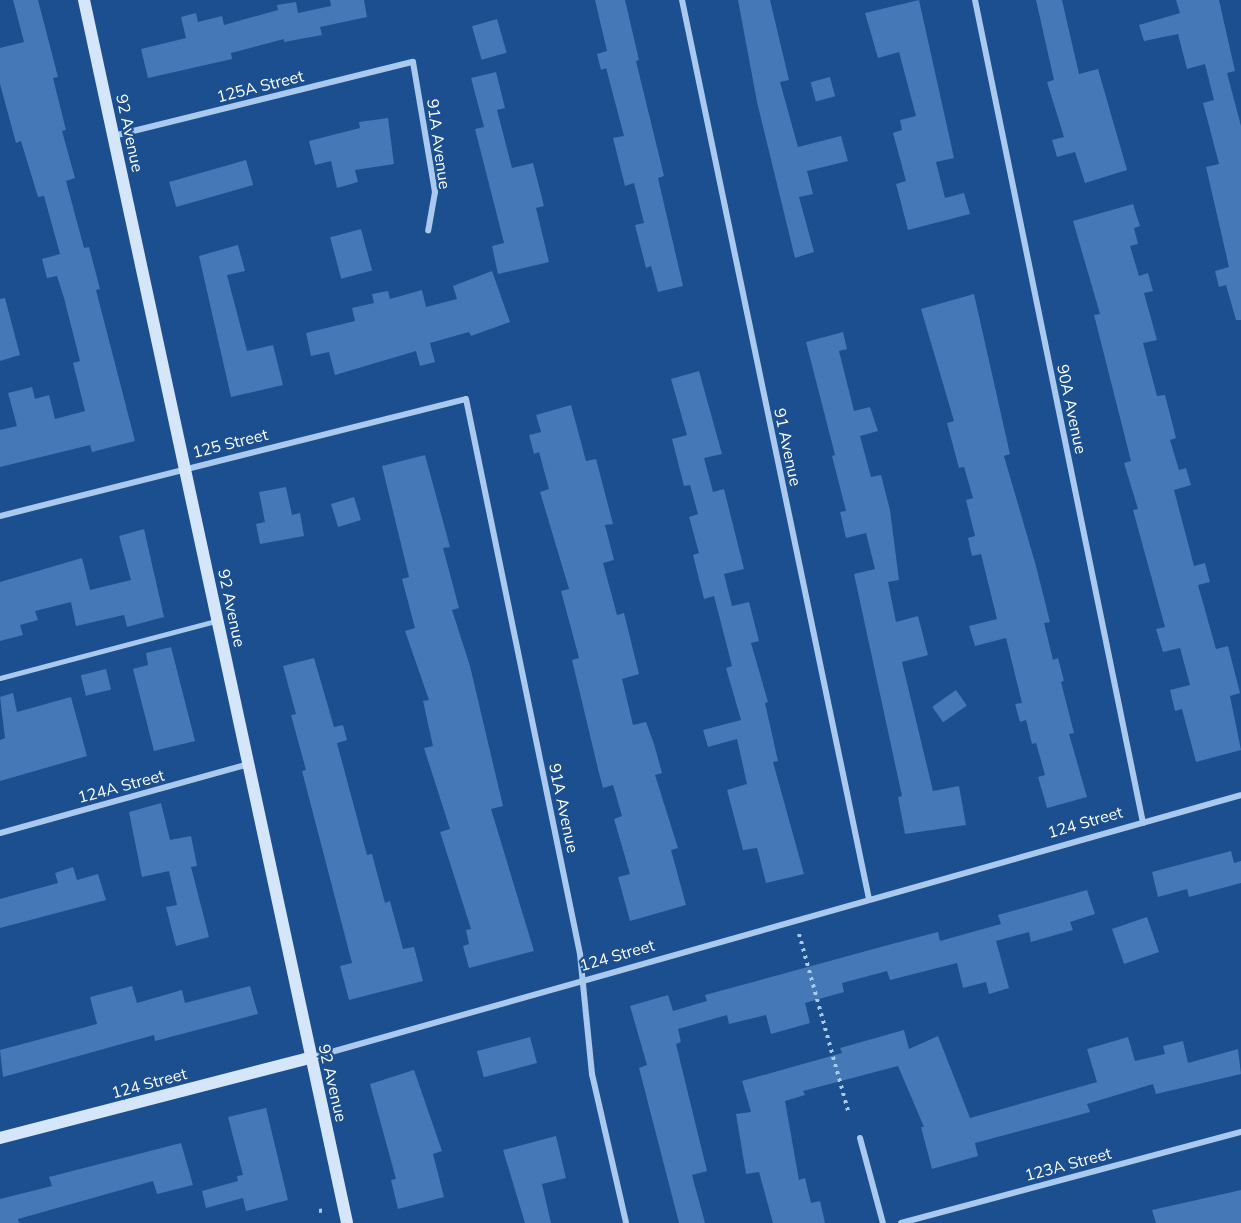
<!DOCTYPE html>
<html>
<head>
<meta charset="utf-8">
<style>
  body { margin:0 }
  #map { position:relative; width:1241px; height:1223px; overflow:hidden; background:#1b4f8f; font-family:Mulish,sans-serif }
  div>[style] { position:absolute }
  .building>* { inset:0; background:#4478b7; transform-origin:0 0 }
  .path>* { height:4px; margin-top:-2px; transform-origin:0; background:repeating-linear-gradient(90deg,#a9c9ee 0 3px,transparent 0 7.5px) }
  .lane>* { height:4.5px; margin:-2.25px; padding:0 2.25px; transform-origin:2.25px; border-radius:2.25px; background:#a9c9ee }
  .street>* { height:6px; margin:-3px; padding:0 3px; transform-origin:3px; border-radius:3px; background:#a9c9ee }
  .secondary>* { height:12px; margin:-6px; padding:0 6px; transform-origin:6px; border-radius:6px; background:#d6e6fa }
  span { translate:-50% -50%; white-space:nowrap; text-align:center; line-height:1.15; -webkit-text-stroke:4.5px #1b4f8f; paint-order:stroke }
  .street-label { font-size:16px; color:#fff }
</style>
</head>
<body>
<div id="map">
  <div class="building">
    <div style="clip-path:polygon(13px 0,38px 0,58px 77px,53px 78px,66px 130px,62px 131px,75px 178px,66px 181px,84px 248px,89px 247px,100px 289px,96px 290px,135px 441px,92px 452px,90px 445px,0 467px,0 430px,17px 426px,8px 393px,32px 387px,35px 399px,49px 395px,55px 419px,85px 411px,73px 363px,80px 361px,64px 298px,57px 276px,47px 278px,42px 259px,60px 254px,44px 196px,38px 197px,21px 141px,16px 143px,0 84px,0 48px,24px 42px)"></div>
    <div style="clip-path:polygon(330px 0,364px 0,367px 17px,320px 27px,322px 35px,284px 42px,284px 39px,231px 53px,232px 59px,148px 78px,141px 49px,186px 38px,181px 17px,196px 13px,198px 22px,222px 16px,224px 25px,278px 10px,277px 5px,296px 2px,298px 13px,331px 6px)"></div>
    <div style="clip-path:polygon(595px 0,625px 0,639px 60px,636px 61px,664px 176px,658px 178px,683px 286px,658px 292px,651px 266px,646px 268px,635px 225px,644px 223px,634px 183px,625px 186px,613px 138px,624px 136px,606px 68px,601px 70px,597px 54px,607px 51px)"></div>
    <div style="clip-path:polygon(738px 0,770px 0,789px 80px,780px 82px,798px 147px,841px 136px,848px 161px,807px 171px,813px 194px,799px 197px,814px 252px,795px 258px,757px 102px)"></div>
    <div style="clip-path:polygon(919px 0,954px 158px,936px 162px,945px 198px,964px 193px,970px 214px,908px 230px,896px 184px,906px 181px,893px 133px,902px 130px,900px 120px,916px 116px,899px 52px,878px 58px,865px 13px)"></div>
    <div style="clip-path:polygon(1036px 0,1062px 0,1079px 74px,1098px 69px,1127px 170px,1085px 183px,1075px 152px,1057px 157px,1052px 140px,1064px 137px,1047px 82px,1054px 80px)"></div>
    <div style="clip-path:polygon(1176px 0,1219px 0,1235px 71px,1227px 73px,1241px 126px,1241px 320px,1236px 320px,1226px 285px,1219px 287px,1215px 271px,1229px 267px,1206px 167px,1219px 164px,1203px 103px,1214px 100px,1205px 64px,1187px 69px,1178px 34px,1144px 41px,1139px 25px,1180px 13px)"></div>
    <div style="left:497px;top:19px;width:35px;height:26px;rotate:74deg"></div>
    <div style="clip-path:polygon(496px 72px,505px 108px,497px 110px,512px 168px,533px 163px,544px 206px,536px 208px,549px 262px,498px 274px,492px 246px,504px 243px,475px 129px,484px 127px,471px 78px)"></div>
    <div style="left:830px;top:77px;width:20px;height:20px;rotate:75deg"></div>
    <div style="clip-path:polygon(388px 118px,394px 164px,355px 170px,358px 182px,337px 188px,331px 161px,315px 165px,309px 141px,360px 128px,359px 122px)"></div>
    <div style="left:246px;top:160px;width:26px;height:80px;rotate:74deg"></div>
    <div style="clip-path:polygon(1133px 204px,1140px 226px,1134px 228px,1138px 244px,1130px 246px,1139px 276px,1148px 273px,1153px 291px,1144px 293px,1157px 340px,1143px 343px,1157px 396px,1165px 395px,1176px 438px,1170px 440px,1179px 470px,1186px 468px,1191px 485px,1174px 490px,1194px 566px,1205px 563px,1210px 582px,1198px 585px,1216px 649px,1228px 646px,1240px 693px,1230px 696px,1241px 750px,1196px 762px,1182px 709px,1175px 711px,1170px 690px,1190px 685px,1180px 648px,1163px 652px,1156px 629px,1165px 627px,1133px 510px,1138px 509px,1124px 463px,1131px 461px,1094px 315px,1100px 314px,1073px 221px)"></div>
    <div style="left:361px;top:229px;width:43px;height:32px;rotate:75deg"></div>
    <div style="clip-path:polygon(238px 245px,245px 271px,227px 275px,247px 351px,273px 345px,283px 385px,231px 397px,199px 256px)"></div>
    <div style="clip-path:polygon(492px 271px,510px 322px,471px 336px,469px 332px,430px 343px,435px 362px,420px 366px,416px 351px,335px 375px,329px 352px,311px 356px,306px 333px,355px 321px,352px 308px,374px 303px,372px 294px,388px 291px,390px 299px,422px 290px,426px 307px,457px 299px,453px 286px)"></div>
    <div style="clip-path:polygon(974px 294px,1010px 454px,1004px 456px,1036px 566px,1050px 622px,1044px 623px,1053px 660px,1058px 658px,1064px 681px,1061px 682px,1074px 733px,1069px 734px,1087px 797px,1047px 808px,1038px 777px,1045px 775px,1036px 743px,1032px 744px,1026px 720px,1020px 722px,1015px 704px,1022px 703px,1006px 638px,975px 646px,969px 626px,997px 619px,981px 554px,972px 556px,968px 538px,975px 536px,966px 500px,973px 498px,964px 467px,959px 468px,947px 423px,954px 421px,921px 309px)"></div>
    <div style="clip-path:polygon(5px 298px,20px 355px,0 361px,0 299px)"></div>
    <div style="clip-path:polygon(843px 332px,847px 349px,839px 351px,854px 411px,870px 407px,878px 431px,860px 436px,871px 477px,881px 475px,890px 510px,899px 580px,888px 582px,896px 622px,918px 616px,928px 655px,902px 662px,933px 791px,959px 786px,966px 825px,905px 834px,898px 797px,902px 796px,854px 574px,875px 569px,866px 533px,846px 538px,840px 512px,846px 511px,832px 456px,835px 455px,806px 342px)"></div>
    <div style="clip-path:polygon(699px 371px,722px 454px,704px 458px,713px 492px,724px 489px,744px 569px,724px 574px,732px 606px,749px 602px,759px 641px,751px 643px,768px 702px,765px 703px,778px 761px,773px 762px,804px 874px,766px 883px,757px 848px,743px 850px,727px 790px,747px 784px,737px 739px,708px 747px,703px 730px,741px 720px,726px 668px,732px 666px,714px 596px,704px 599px,693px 555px,699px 553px,689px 517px,698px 514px,690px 485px,684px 486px,672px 439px,687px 435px,671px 379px)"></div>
    <div style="clip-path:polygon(571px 405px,586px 461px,596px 459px,613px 524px,605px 525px,614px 560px,603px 563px,617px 615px,624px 613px,639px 674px,622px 679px,633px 725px,646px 722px,654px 744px,662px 773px,655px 775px,678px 848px,671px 850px,686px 905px,630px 921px,618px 877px,630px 874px,614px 819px,622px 816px,613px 785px,603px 788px,599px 773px,572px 660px,579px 658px,561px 591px,569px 589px,540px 492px,549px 489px,539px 452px,534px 454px,529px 435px,541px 432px,536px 415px)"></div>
    <div style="clip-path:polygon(425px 455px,450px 547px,443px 548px,459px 608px,452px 610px,470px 666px,503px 806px,491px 809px,534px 951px,469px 968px,463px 946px,469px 944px,466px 930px,471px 929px,440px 832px,450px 829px,424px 748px,433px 746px,423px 701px,429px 700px,405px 631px,415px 628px,402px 579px,409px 577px,382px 466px)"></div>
    <div style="clip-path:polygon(286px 487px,292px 515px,300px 513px,304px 536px,260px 544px,256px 524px,265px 522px,259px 492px)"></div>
    <div style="left:354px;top:497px;width:24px;height:24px;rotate:73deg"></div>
    <div style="clip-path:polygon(144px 529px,164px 617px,127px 627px,124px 615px,76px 626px,71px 602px,35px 611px,38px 620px,20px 625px,23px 635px,0 641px,0 582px,82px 558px,90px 590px,131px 580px,119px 536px)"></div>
    <div style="clip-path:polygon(171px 647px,195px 741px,154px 751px,133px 669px,148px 665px,146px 653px)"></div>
    <div style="clip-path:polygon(314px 658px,334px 727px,343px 725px,347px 740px,337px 743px,367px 855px,372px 854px,385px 903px,390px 901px,403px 949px,414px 947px,423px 981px,349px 1000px,340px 966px,352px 963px,302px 771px,306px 770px,291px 715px,296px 714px,283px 666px)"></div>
    <div style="left:106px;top:669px;width:21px;height:26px;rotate:76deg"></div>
    <div style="left:956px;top:690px;width:19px;height:29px;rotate:55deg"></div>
    <div style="clip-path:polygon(13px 693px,17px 712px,71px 697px,87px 756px,0 781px,0 740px,5px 738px,0 697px)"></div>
    <div style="clip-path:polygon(161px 803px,170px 840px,191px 836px,197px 866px,191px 867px,209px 937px,176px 946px,166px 907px,177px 905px,169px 871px,142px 877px,129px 812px)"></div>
    <div style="clip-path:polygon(1231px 851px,1234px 863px,1241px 861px,1241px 883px,1189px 897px,1187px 889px,1158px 897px,1152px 872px)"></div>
    <div style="clip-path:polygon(73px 867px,77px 880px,98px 874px,106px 900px,0 928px,0 899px,58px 883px,55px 873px)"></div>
    <div style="clip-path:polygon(1087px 890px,1095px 914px,1070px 922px,1073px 930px,1031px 942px,1029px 932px,996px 941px,1009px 988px,989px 994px,986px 982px,963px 988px,957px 963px,890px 980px,887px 971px,842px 983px,844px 992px,805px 1003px,810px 1023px,771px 1034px,766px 1015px,729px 1024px,727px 1015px,678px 1029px,681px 1042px,676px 1044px,707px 1171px,692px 1175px,705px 1223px,679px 1223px,639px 1068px,647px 1065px,630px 1006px,668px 995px,673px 1011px,707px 1001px,705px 995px,888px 945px,938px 932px,940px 941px,1001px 924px,998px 915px)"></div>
    <div style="left:1147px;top:917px;width:37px;height:37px;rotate:71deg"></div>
    <div style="clip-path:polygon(132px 986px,137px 1003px,182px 990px,185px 1003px,250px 986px,258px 1014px,155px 1041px,154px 1035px,3px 1077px,0 1050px,97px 1024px,90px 997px)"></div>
    <div style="clip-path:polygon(904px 1030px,909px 1049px,938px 1036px,970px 1118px,1097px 1082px,1087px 1049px,1128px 1037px,1135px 1061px,1165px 1054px,1163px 1046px,1183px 1041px,1188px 1063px,1238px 1049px,1241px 1074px,1156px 1094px,1153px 1084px,1087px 1104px,1090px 1112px,975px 1143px,978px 1156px,932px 1169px,921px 1127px,924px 1127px,898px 1066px,803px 1091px,805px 1095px,785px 1101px,799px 1180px,805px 1178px,811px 1203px,820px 1201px,825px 1223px,773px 1223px,759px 1172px,746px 1174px,736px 1114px,751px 1112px,742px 1081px,842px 1053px,840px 1048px)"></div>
    <div style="left:530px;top:1037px;width:27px;height:55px;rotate:75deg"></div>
    <div style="clip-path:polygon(414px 1070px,442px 1151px,433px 1154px,444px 1197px,398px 1209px,391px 1180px,396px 1179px,370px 1084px)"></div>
    <div style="clip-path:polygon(266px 1108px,288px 1200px,246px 1211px,243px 1198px,206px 1208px,202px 1191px,238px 1181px,237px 1176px,243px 1175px,228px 1117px)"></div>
    <div style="clip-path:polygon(556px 1136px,566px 1178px,542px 1184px,551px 1223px,525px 1223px,503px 1150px)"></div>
    <div style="clip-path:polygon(181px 1143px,193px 1185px,157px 1194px,153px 1181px,18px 1219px,19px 1223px,0 1223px,0 1199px,52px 1186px,49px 1177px)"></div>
    <div style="clip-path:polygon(1241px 1190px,1241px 1223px,1156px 1223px,1152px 1210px)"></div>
  </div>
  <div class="path">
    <div style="left:799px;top:934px;width:184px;rotate:74.5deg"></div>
    <div style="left:319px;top:1211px;width:7px;rotate:-8deg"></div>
  </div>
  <div class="lane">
    <div style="left:0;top:678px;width:222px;rotate:-14.8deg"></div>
  </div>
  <div class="street">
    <div style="left:682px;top:0;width:918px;rotate:78.25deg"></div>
    <div style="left:975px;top:0;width:840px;rotate:78.46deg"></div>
    <div style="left:113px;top:136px;width:309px;rotate:-13.9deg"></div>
    <div style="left:413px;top:62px;width:132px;rotate:80.4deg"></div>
    <div style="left:435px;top:192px;width:39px;rotate:100deg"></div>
    <div style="left:0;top:516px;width:480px;rotate:-14.1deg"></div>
    <div style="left:466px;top:399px;width:567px;rotate:78.39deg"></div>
    <div style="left:580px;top:954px;width:121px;rotate:84.3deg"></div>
    <div style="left:592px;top:1074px;width:153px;rotate:77.1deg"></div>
    <div style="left:0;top:833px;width:257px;rotate:-15.5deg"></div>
    <div style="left:310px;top:1058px;width:967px;rotate:-15.77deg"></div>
    <div style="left:860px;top:1138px;width:88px;rotate:74.9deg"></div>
    <div style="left:901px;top:1223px;width:352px;rotate:-15deg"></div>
  </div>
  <div class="secondary">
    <div style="left:84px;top:0;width:1251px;rotate:77.86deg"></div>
    <div style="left:0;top:1138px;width:320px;rotate:-14.5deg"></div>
  </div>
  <div class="street-label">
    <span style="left:260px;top:86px;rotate:-14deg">125A Street</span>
    <span style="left:130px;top:133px;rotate:78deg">92 Avenue</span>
    <span style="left:439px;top:144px;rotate:82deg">91A Avenue</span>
    <span style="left:1072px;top:409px;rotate:78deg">90A Avenue</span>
    <span style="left:230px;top:443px;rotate:-14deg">125 Street</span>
    <span style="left:788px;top:447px;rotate:78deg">91 Avenue</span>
    <span style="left:232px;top:608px;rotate:78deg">92 Avenue</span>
    <span style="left:121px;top:786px;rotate:-15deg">124A Street</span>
    <span style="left:564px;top:808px;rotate:78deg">91A Avenue</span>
    <span style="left:1085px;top:822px;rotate:-16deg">124 Street</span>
    <span style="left:617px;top:955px;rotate:-16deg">124 Street</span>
    <span style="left:149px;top:1083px;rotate:-15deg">124 Street</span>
    <span style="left:333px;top:1083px;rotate:77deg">92 Avenue</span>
    <span style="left:1068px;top:1164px;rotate:-15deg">123A Street</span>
  </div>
</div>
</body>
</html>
